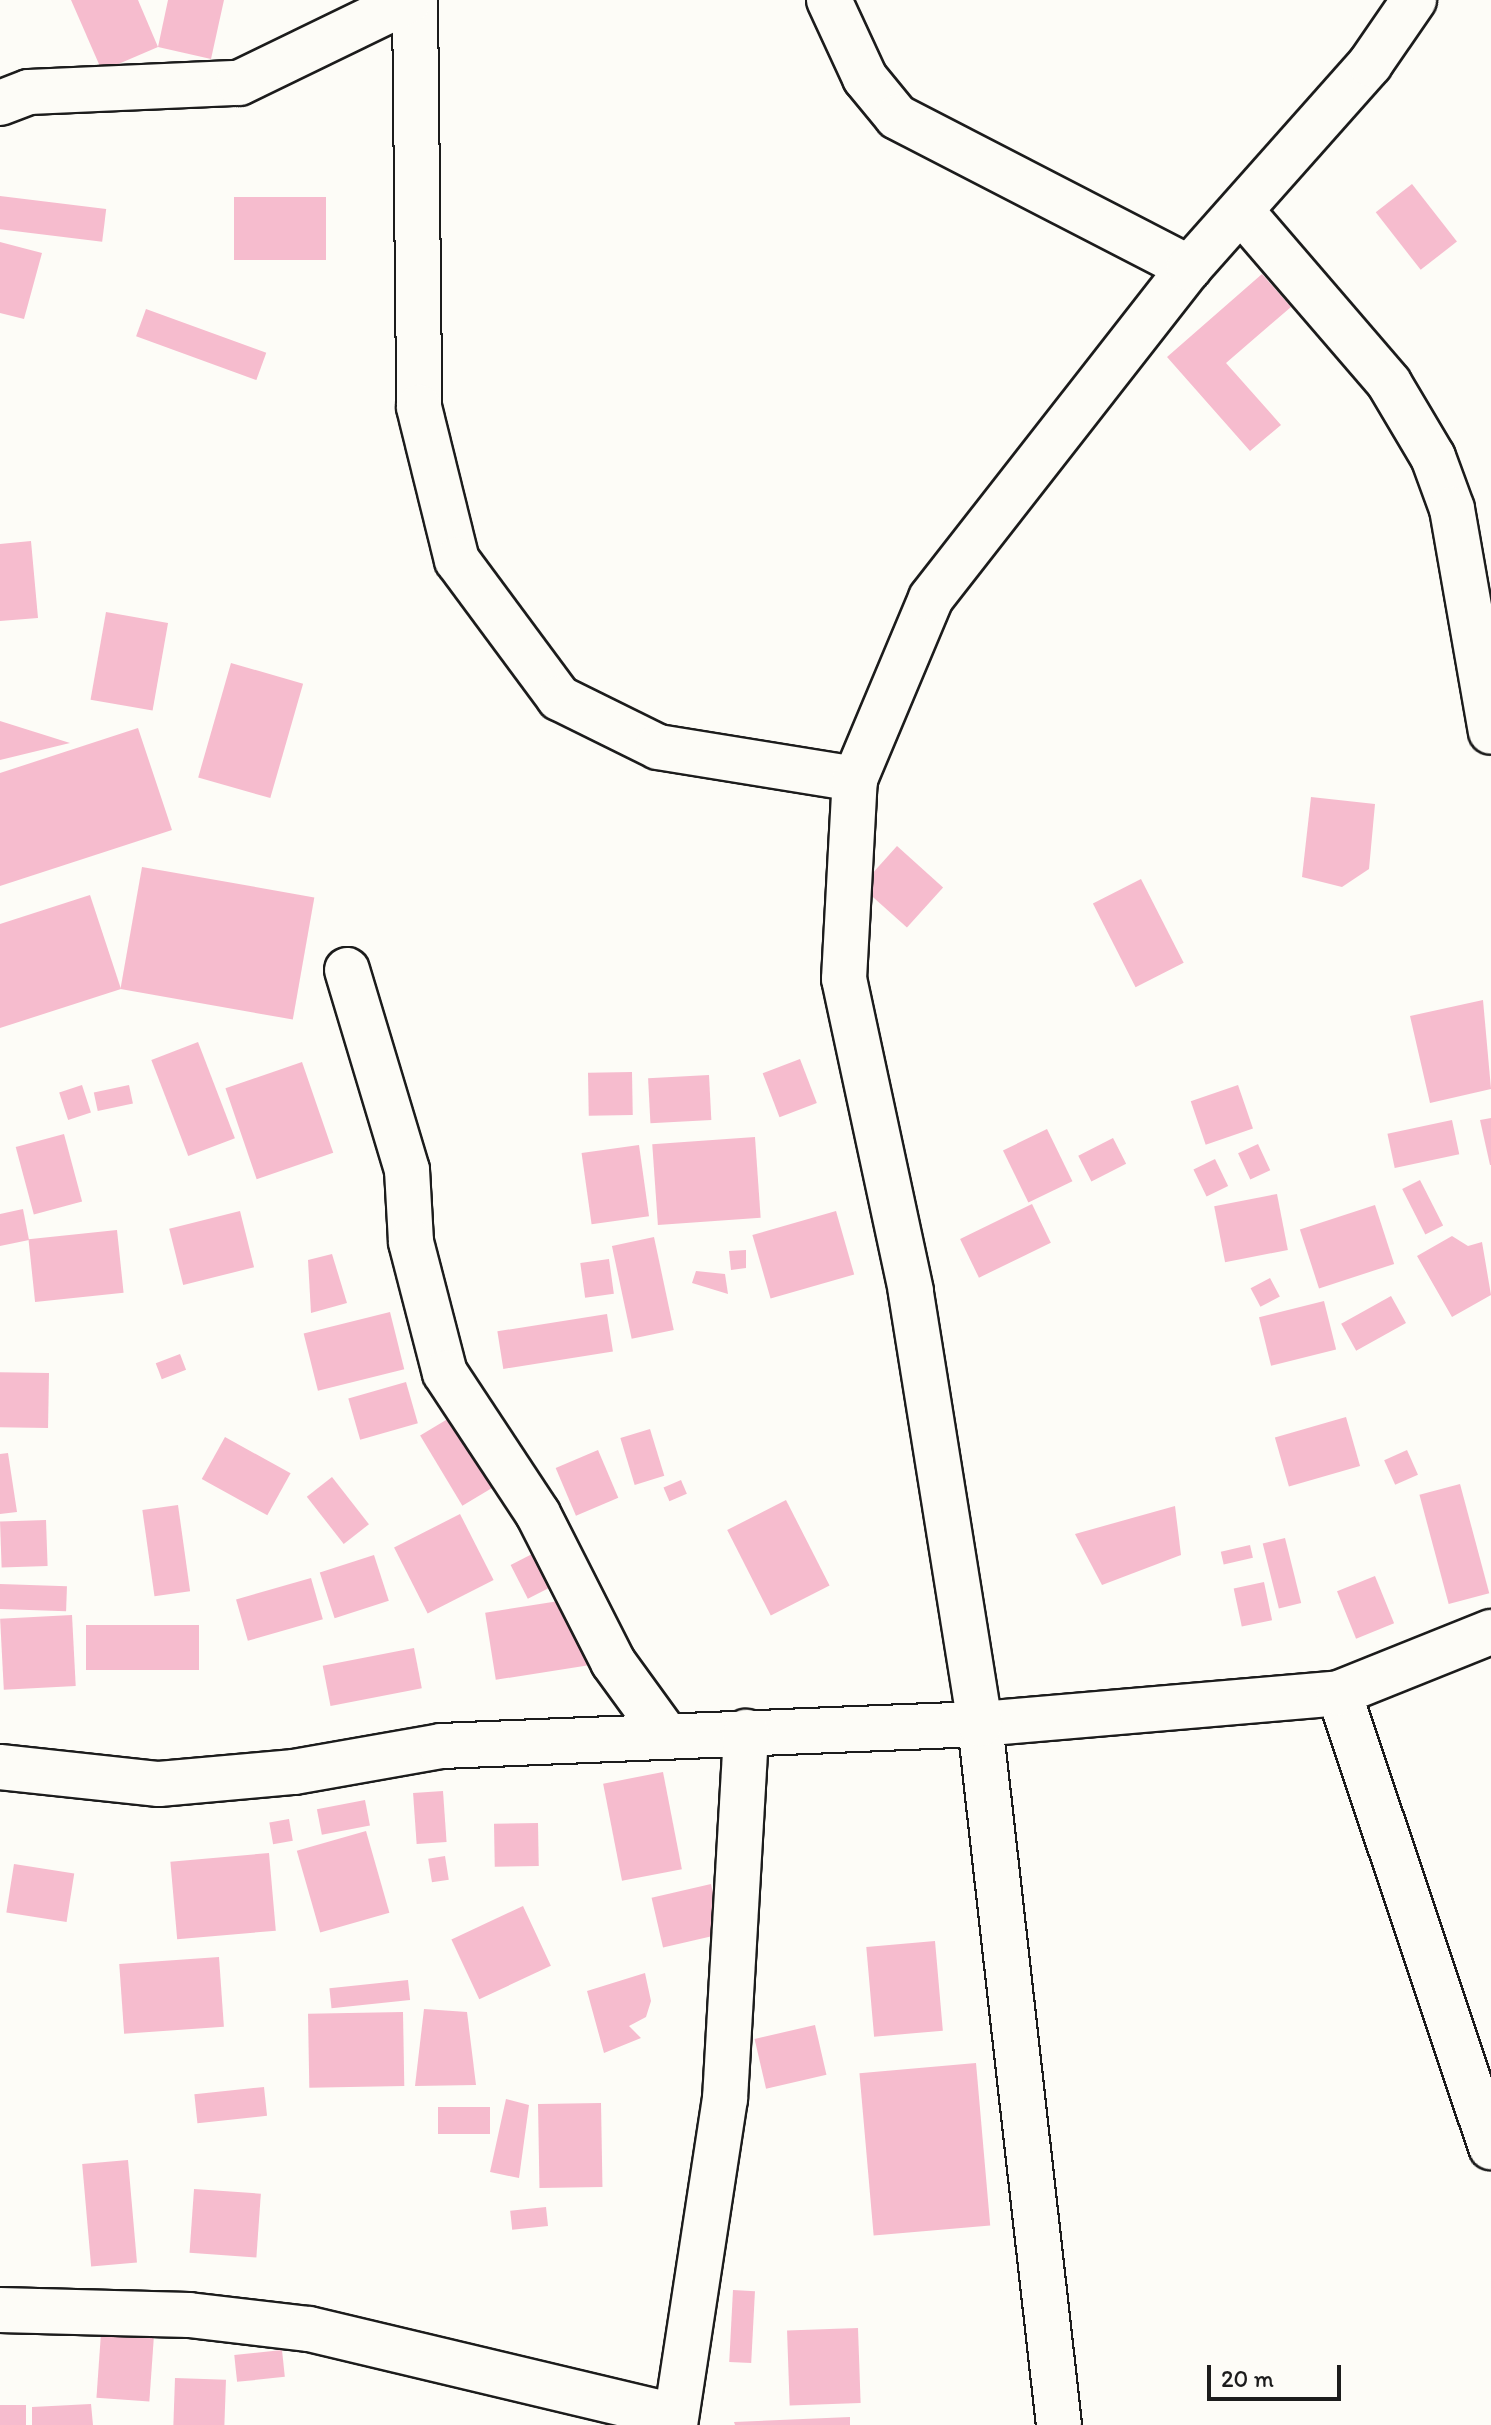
<!DOCTYPE html>
<html>
<head>
<meta charset="utf-8">
<style>
  body { margin:0 }
  #map { position:relative; width:1491px; height:2425px; overflow:hidden; background:#fdfcf7; font-family:Itim,sans-serif }
  div>[style] { position:absolute }
  .building>* { inset:0; background:#f6bcce; transform-origin:0 0 }
  .roads { filter:drop-shadow(2px 0 #1c1c1c) drop-shadow(-2px 0 #1c1c1c) drop-shadow(0 2px #1c1c1c) drop-shadow(0 -2px #1c1c1c) }
  .minor>* { height:44px; margin:-22px; padding:0 22px; transform-origin:22px; border-radius:22px; background:#fdfcf7 }
  .tertiary>* { height:44px; margin:-22px; padding:0 22px; transform-origin:22px; border-radius:22px; background:#fdfcf7 }
  span { translate:-50% -50%; white-space:nowrap; text-align:center; line-height:1.15; -webkit-text-stroke:6px #fdfcf7; paint-order:stroke }
  .scale { position:absolute; left:1207px; top:2365px; width:134px; height:36px; box-sizing:border-box; border:4px solid #1c1c1c; border-top:0; padding-left:10px; font-size:24px; line-height:28px; white-space:nowrap; color:#1c1c1c; -webkit-text-stroke:6px #fdfcf7; paint-order:stroke }
</style>
</head>
<body>
<div id="map">
  <div class="building">
    <div style="clip-path:polygon(71px 0,138px 0,158px 47px,102px 71px)"></div>
    <div style="clip-path:polygon(168px 0,224px 0,211px 59px,158px 47px)"></div>
    <div style="left:1412px;top:184px;width:73px;height:46px;rotate:52deg"></div>
    <div style="left:0;top:196px;width:107px;height:33px;rotate:7deg"></div>
    <div style="left:234px;top:197px;width:92px;height:63px"></div>
    <div style="clip-path:polygon(0 242px,42px 253px,24px 319px,0 313px)"></div>
    <div style="clip-path:polygon(1262px 274px,1291px 307px,1226px 363px,1281px 425px,1250px 451px,1167px 357px)"></div>
    <div style="left:146px;top:309px;width:128px;height:29px;rotate:20deg"></div>
    <div style="clip-path:polygon(31px 541px,38px 618px,0 621px,0 544px)"></div>
    <div style="left:106px;top:612px;width:63px;height:89px;rotate:10deg"></div>
    <div style="left:231px;top:663px;width:75px;height:119px;rotate:16deg"></div>
    <div style="clip-path:polygon(0 721px,70px 743px,0 760px)"></div>
    <div style="clip-path:polygon(138px 728px,172px 830px,0 886px,0 773px)"></div>
    <div style="clip-path:polygon(1311px 797px,1375px 804px,1369px 869px,1342px 887px,1302px 877px)"></div>
    <div style="left:897px;top:846px;width:62px;height:54px;rotate:42deg"></div>
    <div style="left:142px;top:867px;width:175px;height:124px;rotate:10deg"></div>
    <div style="left:1141px;top:879px;width:94px;height:54px;rotate:63deg"></div>
    <div style="clip-path:polygon(90px 895px,121px 989px,0 1028px,0 924px)"></div>
    <div style="clip-path:polygon(1483px 1000px,1491px 1089px,1430px 1103px,1410px 1016px)"></div>
    <div style="left:198px;top:1042px;width:103px;height:50px;rotate:69deg"></div>
    <div style="left:800px;top:1059px;width:47px;height:40px;rotate:69deg"></div>
    <div style="left:302px;top:1062px;width:96px;height:81px;rotate:71deg"></div>
    <div style="left:632px;top:1072px;width:43px;height:44px;rotate:89deg"></div>
    <div style="left:709px;top:1075px;width:45px;height:61px;rotate:87deg"></div>
    <div style="left:82px;top:1085px;width:29px;height:24px;rotate:72deg"></div>
    <div style="left:129px;top:1085px;width:19px;height:36px;rotate:78deg"></div>
    <div style="left:1238px;top:1085px;width:46px;height:50px;rotate:71deg"></div>
    <div style="clip-path:polygon(1491px 1118px,1491px 1165px,1490px 1165px,1480px 1120px)"></div>
    <div style="left:1452px;top:1120px;width:35px;height:66px;rotate:78deg"></div>
    <div style="left:1047px;top:1129px;width:58px;height:49px;rotate:64deg"></div>
    <div style="left:64px;top:1134px;width:70px;height:50px;rotate:75deg"></div>
    <div style="left:755px;top:1137px;width:81px;height:103px;rotate:86deg"></div>
    <div style="left:1113px;top:1138px;width:29px;height:39px;rotate:63deg"></div>
    <div style="left:1258px;top:1144px;width:29px;height:22px;rotate:65deg"></div>
    <div style="left:639px;top:1145px;width:72px;height:58px;rotate:82deg"></div>
    <div style="left:1215px;top:1159px;width:30px;height:24px;rotate:64deg"></div>
    <div style="left:1420px;top:1180px;width:51px;height:20px;rotate:63deg"></div>
    <div style="left:1277px;top:1194px;width:57px;height:64px;rotate:79deg"></div>
    <div style="left:1032px;top:1204px;width:43px;height:80px;rotate:64deg"></div>
    <div style="left:1375px;top:1205px;width:62px;height:79px;rotate:72deg"></div>
    <div style="clip-path:polygon(23px 1209px,29px 1240px,0 1246px,0 1214px)"></div>
    <div style="left:240px;top:1211px;width:58px;height:73px;rotate:76deg"></div>
    <div style="left:836px;top:1211px;width:66px;height:87px;rotate:74deg"></div>
    <div style="left:117px;top:1230px;width:63px;height:89px;rotate:84deg"></div>
    <div style="clip-path:polygon(1452px 1236px,1468px 1246px,1482px 1242px,1491px 1295px,1452px 1317px,1417px 1256px)"></div>
    <div style="left:654px;top:1237px;width:95px;height:43px;rotate:78deg"></div>
    <div style="clip-path:polygon(746px 1250px,746px 1268px,731px 1270px,729px 1251px)"></div>
    <div style="clip-path:polygon(332px 1254px,347px 1303px,311px 1313px,308px 1260px)"></div>
    <div style="left:609px;top:1259px;width:35px;height:29px;rotate:82deg"></div>
    <div style="clip-path:polygon(696px 1271px,725px 1274px,728px 1294px,692px 1283px)"></div>
    <div style="left:1270px;top:1278px;width:21px;height:22px;rotate:62deg"></div>
    <div style="left:1391px;top:1296px;width:31px;height:57px;rotate:61deg"></div>
    <div style="left:1324px;top:1301px;width:50px;height:67px;rotate:76deg"></div>
    <div style="left:390px;top:1312px;width:59px;height:89px;rotate:76deg"></div>
    <div style="left:607px;top:1314px;width:38px;height:111px;rotate:81deg"></div>
    <div style="left:180px;top:1354px;width:17px;height:26px;rotate:69deg"></div>
    <div style="left:49px;top:1373px;width:55px;height:49px;rotate:91deg"></div>
    <div style="left:406px;top:1382px;width:43px;height:60px;rotate:74deg"></div>
    <div style="left:451px;top:1417px;width:82px;height:36px;rotate:59deg"></div>
    <div style="left:1346px;top:1417px;width:51px;height:74px;rotate:74deg"></div>
    <div style="left:650px;top:1429px;width:49px;height:31px;rotate:73deg"></div>
    <div style="left:225px;top:1437px;width:75px;height:48px;rotate:29deg"></div>
    <div style="left:598px;top:1450px;width:52px;height:46px;rotate:67deg"></div>
    <div style="left:1407px;top:1450px;width:27px;height:25px;rotate:66deg"></div>
    <div style="clip-path:polygon(8px 1453px,17px 1512px,0 1514px,0 1454px)"></div>
    <div style="left:332px;top:1477px;width:60px;height:32px;rotate:52deg"></div>
    <div style="left:681px;top:1480px;width:15px;height:19px;rotate:67deg"></div>
    <div style="left:1460px;top:1484px;width:113px;height:42px;rotate:75deg"></div>
    <div style="left:786px;top:1500px;width:96px;height:66px;rotate:63deg"></div>
    <div style="left:178px;top:1505px;width:87px;height:36px;rotate:82deg"></div>
    <div style="clip-path:polygon(1175px 1506px,1181px 1555px,1102px 1585px,1075px 1534px)"></div>
    <div style="left:460px;top:1514px;width:74px;height:74px;rotate:63deg"></div>
    <div style="left:46px;top:1520px;width:46px;height:46px;rotate:88deg"></div>
    <div style="left:1285px;top:1538px;width:67px;height:23px;rotate:76deg"></div>
    <div style="left:1250px;top:1545px;width:13px;height:30px;rotate:77deg"></div>
    <div style="left:540px;top:1550px;width:38px;height:33px;rotate:63deg"></div>
    <div style="left:374px;top:1555px;width:48px;height:57px;rotate:72deg"></div>
    <div style="left:1375px;top:1576px;width:51px;height:41px;rotate:68deg"></div>
    <div style="left:311px;top:1578px;width:43px;height:78px;rotate:74deg"></div>
    <div style="left:1264px;top:1582px;width:39px;height:31px;rotate:78deg"></div>
    <div style="left:0;top:1584px;width:67px;height:25px;rotate:2deg"></div>
    <div style="left:578px;top:1598px;width:68px;height:94px;rotate:81deg"></div>
    <div style="left:72px;top:1615px;width:71px;height:72px;rotate:87deg"></div>
    <div style="left:86px;top:1625px;width:113px;height:45px"></div>
    <div style="left:414px;top:1648px;width:41px;height:93px;rotate:79deg"></div>
    <div style="left:663px;top:1772px;width:99px;height:61px;rotate:79deg"></div>
    <div style="left:443px;top:1791px;width:51px;height:30px;rotate:86deg"></div>
    <div style="left:365px;top:1800px;width:26px;height:49px;rotate:79deg"></div>
    <div style="left:289px;top:1819px;width:22px;height:20px;rotate:80deg"></div>
    <div style="left:538px;top:1823px;width:43px;height:44px;rotate:89deg"></div>
    <div style="left:366px;top:1831px;width:85px;height:72px;rotate:74deg"></div>
    <div style="left:269px;top:1853px;width:78px;height:99px;rotate:85deg"></div>
    <div style="left:445px;top:1856px;width:24px;height:17px;rotate:81deg"></div>
    <div style="left:14px;top:1864px;width:61px;height:49px;rotate:9deg"></div>
    <div style="left:711px;top:1884px;width:51px;height:61px;rotate:77deg"></div>
    <div style="left:523px;top:1906px;width:66px;height:79px;rotate:65deg"></div>
    <div style="left:935px;top:1941px;width:90px;height:69px;rotate:85deg"></div>
    <div style="left:219px;top:1957px;width:70px;height:100px;rotate:86deg"></div>
    <div style="clip-path:polygon(645px 1973px,651px 2001px,646px 2017px,629px 2026px,641px 2038px,604px 2053px,587px 1991px)"></div>
    <div style="left:408px;top:1980px;width:20px;height:79px;rotate:84deg"></div>
    <div style="clip-path:polygon(424px 2009px,467px 2012px,476px 2085px,415px 2086px)"></div>
    <div style="left:403px;top:2012px;width:74px;height:95px;rotate:89deg"></div>
    <div style="left:815px;top:2025px;width:51px;height:62px;rotate:77deg"></div>
    <div style="left:976px;top:2063px;width:163px;height:117px;rotate:85deg"></div>
    <div style="left:264px;top:2087px;width:29px;height:70px;rotate:84deg"></div>
    <div style="clip-path:polygon(506px 2099px,529px 2105px,519px 2178px,490px 2172px)"></div>
    <div style="left:601px;top:2103px;width:84px;height:63px;rotate:89deg"></div>
    <div style="left:438px;top:2107px;width:52px;height:27px"></div>
    <div style="left:128px;top:2160px;width:103px;height:46px;rotate:85deg"></div>
    <div style="left:194px;top:2189px;width:67px;height:64px;rotate:4deg"></div>
    <div style="left:546px;top:2207px;width:19px;height:36px;rotate:84deg"></div>
    <div style="left:733px;top:2290px;width:22px;height:72px;rotate:3deg"></div>
    <div style="left:858px;top:2328px;width:75px;height:71px;rotate:88deg"></div>
    <div style="left:101px;top:2333px;width:53px;height:65px;rotate:4deg"></div>
    <div style="left:282px;top:2350px;width:27px;height:48px;rotate:84deg"></div>
    <div style="left:175px;top:2378px;width:51px;height:47px;rotate:2deg"></div>
    <div style="clip-path:polygon(91px 2404px,93px 2425px,32px 2425px,32px 2407px)"></div>
    <div style="left:26px;top:2405px;width:20px;height:26px;rotate:90deg"></div>
    <div style="clip-path:polygon(850px 2417px,850px 2425px,735px 2425px,734px 2422px)"></div>
  </div>
  <div class="roads">
    <div class="minor">
      <div style="left:415px;top:0;width:407px;rotate:89.4deg"></div>
      <div style="left:419px;top:407px;width:158px;rotate:76.1deg"></div>
      <div style="left:457px;top:560px;width:172px;rotate:53.5deg"></div>
      <div style="left:559px;top:698px;width:110px;rotate:26.3deg"></div>
      <div style="left:658px;top:747px;width:200px;rotate:9.2deg"></div>
      <div style="left:829px;top:0;width:86px;rotate:65.2deg"></div>
      <div style="left:865px;top:78px;width:50px;rotate:50.6deg"></div>
      <div style="left:897px;top:117px;width:329px;rotate:27.3deg"></div>
      <div style="left:0;top:103px;width:31px;rotate:-21deg"></div>
      <div style="left:29px;top:92px;width:210px;rotate:-2.5deg"></div>
      <div style="left:239px;top:83px;width:190px;rotate:-25.9deg"></div>
      <div style="left:1243px;top:213px;width:224px;rotate:49.3deg"></div>
      <div style="left:1389px;top:383px;width:86px;rotate:59.3deg"></div>
      <div style="left:1433px;top:457px;width:55px;rotate:69.9deg"></div>
      <div style="left:1452px;top:509px;width:226px;rotate:80.1deg"></div>
      <div style="left:347px;top:970px;width:209px;rotate:73.3deg"></div>
      <div style="left:407px;top:1170px;width:72px;rotate:86.8deg"></div>
      <div style="left:411px;top:1242px;width:135px;rotate:75.5deg"></div>
      <div style="left:445px;top:1373px;width:169px;rotate:56.6deg"></div>
      <div style="left:538px;top:1514px;width:166px;rotate:63.1deg"></div>
      <div style="left:613px;top:1662px;width:90px;rotate:54deg"></div>
      <div style="left:1339px;top:1693px;width:479px;rotate:71.5deg"></div>
      <div style="left:0;top:1767px;width:160px;rotate:6.1deg"></div>
      <div style="left:159px;top:1784px;width:136px;rotate:-5.1deg"></div>
      <div style="left:294px;top:1772px;width:149px;rotate:-10deg"></div>
      <div style="left:441px;top:1746px;width:539px;rotate:-2.34deg"></div>
      <div style="left:980px;top:1724px;width:360px;rotate:-4.9deg"></div>
      <div style="left:1339px;top:1693px;width:164px;rotate:-21.9deg"></div>
      <div style="left:0;top:2310px;width:189px;rotate:1.5deg"></div>
      <div style="left:189px;top:2315px;width:121px;rotate:6.7deg"></div>
      <div style="left:309px;top:2329px;width:376px;rotate:13.4deg"></div>
      <div style="left:675px;top:2425px;width:330px;rotate:-81.3deg"></div>
      <div style="left:725px;top:2099px;width:368px;rotate:-86.7deg"></div>
    </div>
    <div class="tertiary">
      <div style="left:1059px;top:2425px;width:705px;rotate:-96.43deg"></div>
      <div style="left:980px;top:1724px;width:438px;rotate:-99.1deg"></div>
      <div style="left:911px;top:1291px;width:319px;rotate:-102.1deg"></div>
      <div style="left:844px;top:979px;width:200px;rotate:-86.9deg"></div>
      <div style="left:855px;top:779px;width:196px;rotate:-67.2deg"></div>
      <div style="left:931px;top:598px;width:419px;rotate:-52deg"></div>
      <div style="left:1189px;top:268px;width:273px;rotate:-48.4deg"></div>
      <div style="left:1370px;top:64px;width:78px;rotate:-55.5deg"></div>
    </div>
  </div>
  <div class="scale">20 m</div>
</div>
</body>
</html>
